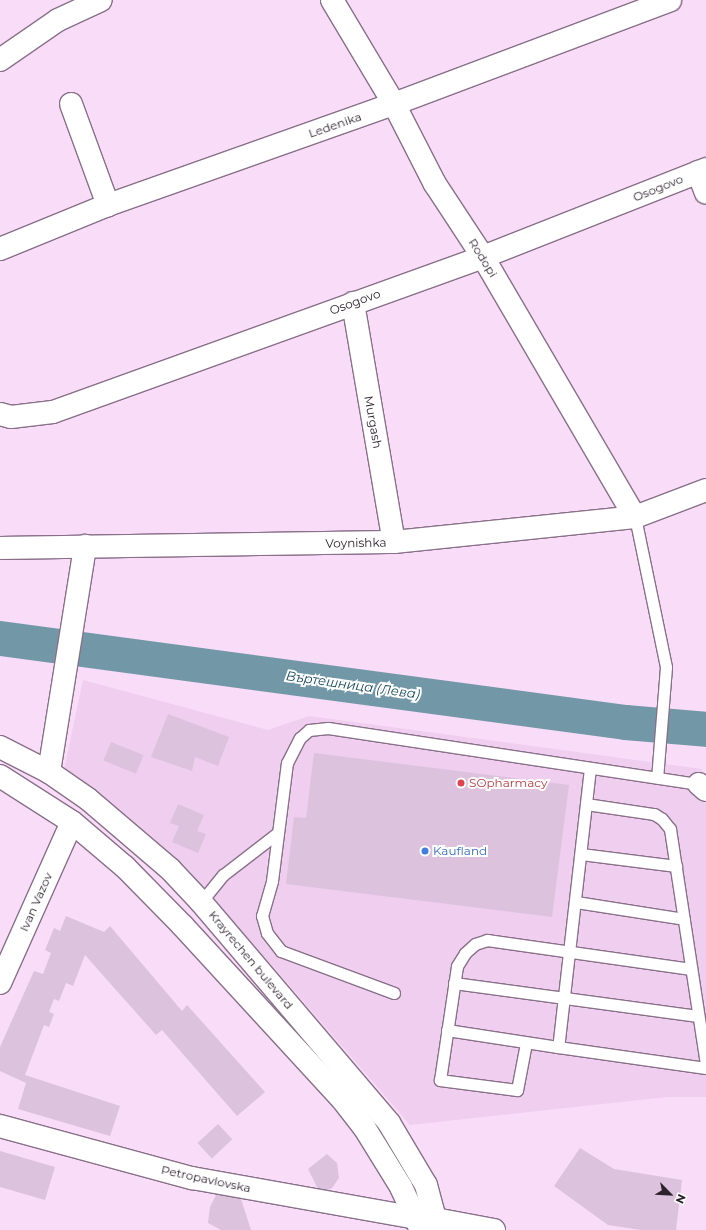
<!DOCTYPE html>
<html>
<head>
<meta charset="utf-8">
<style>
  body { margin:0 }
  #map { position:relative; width:706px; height:1230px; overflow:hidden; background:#f8dcf8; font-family:Montserrat,sans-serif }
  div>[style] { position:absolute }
  .built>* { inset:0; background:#efceef }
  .river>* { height:35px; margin:-17.5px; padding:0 17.5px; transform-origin:17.5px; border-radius:17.5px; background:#7297a7 }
  .building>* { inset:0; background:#ddc2de; transform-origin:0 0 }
  .roads { filter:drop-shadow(1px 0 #897089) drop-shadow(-1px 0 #897089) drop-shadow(0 1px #897089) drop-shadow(0 -1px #897089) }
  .lane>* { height:11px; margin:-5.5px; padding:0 5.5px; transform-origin:5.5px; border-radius:5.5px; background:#fff }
  .street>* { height:22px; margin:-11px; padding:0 11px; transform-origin:11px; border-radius:11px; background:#fff }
  .secondary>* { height:22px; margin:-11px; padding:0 11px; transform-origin:11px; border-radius:11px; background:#fff }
  .dots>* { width:11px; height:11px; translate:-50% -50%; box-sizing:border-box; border:2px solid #fff; border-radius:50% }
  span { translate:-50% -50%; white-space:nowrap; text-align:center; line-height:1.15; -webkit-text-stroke:4px #fff; paint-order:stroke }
  .street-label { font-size:12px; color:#2c222c }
  .health-label { font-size:12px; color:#be3a42 }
  .left { translate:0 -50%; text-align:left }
  .shop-label { font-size:12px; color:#366cbe }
  .water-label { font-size:13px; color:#164a5d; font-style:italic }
  .north { position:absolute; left:650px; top:1174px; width:40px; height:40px; -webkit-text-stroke:3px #fff; paint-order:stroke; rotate:114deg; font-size:11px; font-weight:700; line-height:16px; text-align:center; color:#2c222c }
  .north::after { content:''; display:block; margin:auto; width:14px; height:18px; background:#2c222c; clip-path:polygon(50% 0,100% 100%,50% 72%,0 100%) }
</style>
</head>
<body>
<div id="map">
  <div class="built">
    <div style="clip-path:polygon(83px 680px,268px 730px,309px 716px,702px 769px,699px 784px,706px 790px,706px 1097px,667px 1097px,410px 1125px,277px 971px,205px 893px,64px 770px)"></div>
  </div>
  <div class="river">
    <div style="left:0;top:638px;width:631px;rotate:7.65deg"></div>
    <div style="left:625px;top:722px;width:81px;rotate:4.9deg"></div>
  </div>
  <div class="building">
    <div style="clip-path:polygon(168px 714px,229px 737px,218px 766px,195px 757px,192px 771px,151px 757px)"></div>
    <div style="left:111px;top:742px;width:35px;height:20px;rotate:22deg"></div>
    <div style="clip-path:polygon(314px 753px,569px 785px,552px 917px,286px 884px,294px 817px,306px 818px)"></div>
    <div style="clip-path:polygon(178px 804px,204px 815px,197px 831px,206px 834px,198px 853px,172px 842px,179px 826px,170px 823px)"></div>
    <div style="clip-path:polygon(66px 916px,104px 932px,110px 926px,182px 1011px,187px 1005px,265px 1092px,237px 1116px,162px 1030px,156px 1035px,85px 955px,73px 986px,66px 983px,59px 1001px,54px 999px,49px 1012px,54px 1014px,49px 1027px,44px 1025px,25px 1075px,120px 1106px,110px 1136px,18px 1109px,26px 1083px,0 1071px,0 1047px,34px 971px,43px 974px,51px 953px,45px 950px,54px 928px,60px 931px)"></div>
    <div style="left:218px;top:1124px;width:21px;height:28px;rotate:47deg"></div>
    <div style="clip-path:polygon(580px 1148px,614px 1169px,682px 1180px,676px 1230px,641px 1230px,608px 1225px,554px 1186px)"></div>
    <div style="clip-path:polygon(0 1151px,55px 1167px,45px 1200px,0 1187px)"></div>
    <div style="clip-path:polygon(327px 1154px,337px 1163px,339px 1178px,332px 1188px,320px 1193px,308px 1169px)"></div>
    <div style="clip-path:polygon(218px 1191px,241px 1199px,251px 1230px,221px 1230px,208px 1223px,210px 1207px)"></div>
  </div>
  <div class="roads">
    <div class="lane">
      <div style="left:635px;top:517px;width:153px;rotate:78.3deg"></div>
      <div style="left:666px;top:667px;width:111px;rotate:94.6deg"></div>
      <div style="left:590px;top:768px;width:281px;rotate:96.5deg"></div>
      <div style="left:558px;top:1047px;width:149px;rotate:8.1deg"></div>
      <div style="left:586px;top:804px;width:69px;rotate:8.4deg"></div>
      <div style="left:654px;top:814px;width:9px;rotate:32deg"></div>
      <div style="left:662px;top:819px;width:13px;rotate:51deg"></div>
      <div style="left:670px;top:829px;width:239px;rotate:81.3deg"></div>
      <div style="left:581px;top:854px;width:96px;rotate:7.2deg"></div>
      <div style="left:201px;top:902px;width:35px;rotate:-51deg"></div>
      <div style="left:223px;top:875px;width:67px;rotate:-37.7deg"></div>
      <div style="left:576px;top:902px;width:109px;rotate:8.9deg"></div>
      <div style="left:454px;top:983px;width:246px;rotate:7.7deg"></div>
      <div style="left:394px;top:993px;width:121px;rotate:-159.6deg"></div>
      <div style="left:281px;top:951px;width:23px;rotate:-128deg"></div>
      <div style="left:267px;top:933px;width:18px;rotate:-106deg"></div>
      <div style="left:262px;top:916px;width:36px;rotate:-74deg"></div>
      <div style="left:272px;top:881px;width:119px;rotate:-82.8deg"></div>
      <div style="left:287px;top:763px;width:28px;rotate:-63deg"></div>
      <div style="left:300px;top:738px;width:12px;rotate:-42deg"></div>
      <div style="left:309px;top:730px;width:19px;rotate:-6deg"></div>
      <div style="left:328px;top:728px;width:375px;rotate:8.6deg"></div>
      <div style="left:447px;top:1030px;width:112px;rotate:8.7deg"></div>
      <div style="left:526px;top:1043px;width:48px;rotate:100.8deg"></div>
      <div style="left:517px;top:1090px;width:78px;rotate:-172.6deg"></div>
      <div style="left:440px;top:1080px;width:115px;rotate:-81.5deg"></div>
      <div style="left:457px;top:966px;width:15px;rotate:-58deg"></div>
      <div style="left:465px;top:953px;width:13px;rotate:-42deg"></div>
      <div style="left:475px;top:944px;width:13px;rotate:-18deg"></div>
      <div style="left:487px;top:940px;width:206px;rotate:8.1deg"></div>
    </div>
    <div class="street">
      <div style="left:332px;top:0;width:121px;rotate:59.2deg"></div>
      <div style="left:394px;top:104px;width:90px;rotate:62.9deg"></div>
      <div style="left:435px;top:184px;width:87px;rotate:56.7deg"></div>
      <div style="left:483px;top:257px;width:301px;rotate:59.7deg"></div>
      <div style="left:0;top:60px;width:70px;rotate:-34.6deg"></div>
      <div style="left:58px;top:20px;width:47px;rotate:-24.9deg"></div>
      <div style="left:71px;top:104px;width:108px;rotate:69.9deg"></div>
      <div style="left:698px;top:172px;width:22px;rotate:69deg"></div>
      <div style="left:0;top:249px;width:117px;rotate:-22.2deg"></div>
      <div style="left:108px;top:205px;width:303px;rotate:-19.5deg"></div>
      <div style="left:394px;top:104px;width:295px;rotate:-20.6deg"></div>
      <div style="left:353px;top:303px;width:242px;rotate:80.3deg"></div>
      <div style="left:0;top:414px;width:11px;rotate:15deg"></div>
      <div style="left:11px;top:417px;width:42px;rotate:-6.8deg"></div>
      <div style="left:53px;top:412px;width:457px;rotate:-19.8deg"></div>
      <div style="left:483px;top:257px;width:240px;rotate:-21.5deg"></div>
      <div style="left:0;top:548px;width:394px;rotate:-0.9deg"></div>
      <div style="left:394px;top:542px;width:242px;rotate:-5.9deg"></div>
      <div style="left:635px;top:517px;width:76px;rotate:-20.8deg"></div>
      <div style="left:49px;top:772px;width:229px;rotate:-80.9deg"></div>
      <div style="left:699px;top:784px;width:9px;rotate:41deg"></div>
      <div style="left:0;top:983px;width:176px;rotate:-65.9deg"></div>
      <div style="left:0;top:1126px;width:199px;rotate:15.2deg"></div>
      <div style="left:192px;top:1178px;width:228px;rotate:10.1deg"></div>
      <div style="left:435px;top:1219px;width:60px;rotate:10.6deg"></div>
    </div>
    <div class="secondary">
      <div style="left:0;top:747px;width:55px;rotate:27deg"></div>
      <div style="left:49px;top:772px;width:47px;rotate:34.7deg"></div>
      <div style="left:88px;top:799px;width:108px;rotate:40.5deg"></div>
      <div style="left:170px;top:869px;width:45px;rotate:46.8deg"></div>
      <div style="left:201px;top:902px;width:290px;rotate:49.6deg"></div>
      <div style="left:389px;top:1123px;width:72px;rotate:59.2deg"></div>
      <div style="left:426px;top:1185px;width:35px;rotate:75deg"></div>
      <div style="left:435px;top:1219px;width:11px;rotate:95deg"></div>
      <div style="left:0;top:776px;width:85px;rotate:32.6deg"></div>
      <div style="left:72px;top:822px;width:70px;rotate:40.3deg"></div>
      <div style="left:125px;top:867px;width:81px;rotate:45.5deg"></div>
      <div style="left:182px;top:925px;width:236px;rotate:47.4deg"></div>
      <div style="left:342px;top:1099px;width:36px;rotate:52deg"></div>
      <div style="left:364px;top:1127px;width:70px;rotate:58.3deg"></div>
      <div style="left:401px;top:1187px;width:47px;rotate:65.1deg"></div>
    </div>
  </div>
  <div class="dots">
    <div style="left:461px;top:783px;background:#e0444e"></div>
    <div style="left:425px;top:851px;background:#3f7fe0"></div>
  </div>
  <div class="street-label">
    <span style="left:335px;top:125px;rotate:-19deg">Ledenika</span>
    <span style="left:658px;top:188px;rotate:-22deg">Osogovo</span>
    <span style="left:483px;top:258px;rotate:58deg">Rodopi</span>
    <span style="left:355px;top:302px;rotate:-20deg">Osogovo</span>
    <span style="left:373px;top:422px;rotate:80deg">Murgash</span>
    <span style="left:356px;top:543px;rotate:-1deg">Voynishka</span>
    <span style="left:36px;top:902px;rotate:-66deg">Ivan Vazov</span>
    <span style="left:251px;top:960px;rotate:50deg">Krayrechen bulevard</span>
    <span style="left:206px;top:1179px;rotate:12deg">Petropavlovska</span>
  </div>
  <div class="health-label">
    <span class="left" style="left:469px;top:783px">SOpharmacy</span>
  </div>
  <div class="shop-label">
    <span class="left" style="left:433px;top:851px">Kaufland</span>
  </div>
  <div class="water-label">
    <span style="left:353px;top:685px;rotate:8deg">Въртешница (Лева)</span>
  </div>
  <div class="north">N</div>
</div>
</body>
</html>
